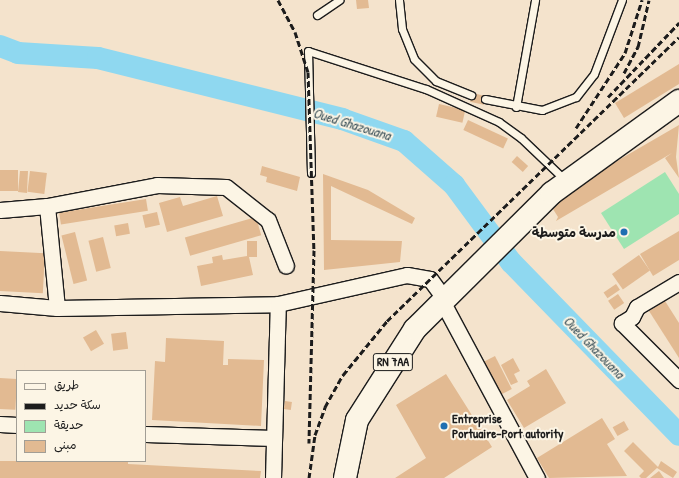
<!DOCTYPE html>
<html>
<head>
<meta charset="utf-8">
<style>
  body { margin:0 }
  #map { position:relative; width:679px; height:478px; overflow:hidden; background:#f4e3cc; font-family:"Patrick Hand","Playpen Sans Arabic",sans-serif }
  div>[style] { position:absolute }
  .green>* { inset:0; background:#9ee4b1 }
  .river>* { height:22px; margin:-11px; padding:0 11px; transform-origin:11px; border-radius:11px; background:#8fd8f0 }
  .building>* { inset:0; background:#e2ba92; transform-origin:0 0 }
  .roads { filter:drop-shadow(1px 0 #1c1c1c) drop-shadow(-1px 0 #1c1c1c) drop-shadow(0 1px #1c1c1c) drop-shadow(0 -1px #1c1c1c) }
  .service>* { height:7px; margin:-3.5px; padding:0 3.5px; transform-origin:3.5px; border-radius:3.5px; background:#fcf5e5 }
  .minor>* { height:15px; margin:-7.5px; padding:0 7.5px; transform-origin:7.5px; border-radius:7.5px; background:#fcf5e5 }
  .primary>* { height:22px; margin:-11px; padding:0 11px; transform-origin:11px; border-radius:11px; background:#fcf5e5 }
  .rail>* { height:3px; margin-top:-1.5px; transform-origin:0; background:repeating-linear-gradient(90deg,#1c1c1c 0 6px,transparent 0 9px) }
  .dots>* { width:11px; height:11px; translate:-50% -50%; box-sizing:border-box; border:2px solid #fcf5e5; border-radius:50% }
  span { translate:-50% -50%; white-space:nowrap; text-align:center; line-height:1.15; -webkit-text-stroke:4px #fcf5e5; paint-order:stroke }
  .shield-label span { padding:1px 3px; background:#fcf5e5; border:1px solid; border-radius:3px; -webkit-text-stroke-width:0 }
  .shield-label { font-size:12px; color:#1c1c1c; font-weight:700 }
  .poi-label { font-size:13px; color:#1c1c1c; font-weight:700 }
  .right { translate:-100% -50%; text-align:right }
  .left { translate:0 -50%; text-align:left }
  .water-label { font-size:14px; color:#3e545c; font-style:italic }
  .legend { position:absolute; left:16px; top:370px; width:130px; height:92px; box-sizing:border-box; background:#fcf5e5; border:1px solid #a29e95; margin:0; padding:5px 7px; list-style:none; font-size:12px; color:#1c1c1c }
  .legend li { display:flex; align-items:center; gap:8px; height:20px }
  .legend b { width:20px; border:1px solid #a29e95 }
</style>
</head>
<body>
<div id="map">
  <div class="green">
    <div style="clip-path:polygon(665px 172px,679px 194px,679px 214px,624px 249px,601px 213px)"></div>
  </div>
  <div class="river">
    <div style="left:0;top:46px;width:19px;rotate:21deg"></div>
    <div style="left:18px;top:53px;width:80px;rotate:3.6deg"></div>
    <div style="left:98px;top:58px;width:252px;rotate:14deg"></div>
    <div style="left:342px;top:119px;width:66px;rotate:19.5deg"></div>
    <div style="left:404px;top:141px;width:67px;rotate:41.3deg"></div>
    <div style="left:454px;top:185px;width:96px;rotate:53.5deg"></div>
    <div style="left:511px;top:262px;width:241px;rotate:45.8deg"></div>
  </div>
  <div class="building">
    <div style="clip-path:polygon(356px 0,368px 0,369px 8px,357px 9px)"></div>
    <div style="clip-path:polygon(679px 64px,679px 84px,624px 118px,615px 103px)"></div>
    <div style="left:472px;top:93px;width:14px;height:9px;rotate:12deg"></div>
    <div style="left:439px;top:104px;width:27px;height:13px;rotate:13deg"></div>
    <div style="left:468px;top:120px;width:44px;height:11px;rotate:25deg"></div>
    <div style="clip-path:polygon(679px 125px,676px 157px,679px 178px,665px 158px,672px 153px,556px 221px,558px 217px,548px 201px)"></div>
    <div style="left:517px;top:156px;width:15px;height:8px;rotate:42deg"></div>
    <div style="clip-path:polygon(262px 166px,300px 177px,297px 191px,266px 182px,267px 177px,260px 175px)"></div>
    <div style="left:0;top:170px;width:18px;height:21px"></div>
    <div style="clip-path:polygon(20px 171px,28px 171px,27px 193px,18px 192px)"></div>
    <div style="left:30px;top:171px;width:17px;height:21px;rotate:7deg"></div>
    <div style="clip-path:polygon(323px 174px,368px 190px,415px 218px,412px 224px,331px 186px,331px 240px,402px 241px,400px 262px,324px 270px)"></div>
    <div style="clip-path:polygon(217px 196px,223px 216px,167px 232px,159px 203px,180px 197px,183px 206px)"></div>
    <div style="left:146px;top:199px;width:12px;height:88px;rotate:81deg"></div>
    <div style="left:157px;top:212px;width:13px;height:15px;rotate:77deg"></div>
    <div style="left:256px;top:217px;width:19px;height:74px;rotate:74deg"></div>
    <div style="left:128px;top:223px;width:11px;height:14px;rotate:80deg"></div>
    <div style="clip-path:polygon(679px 231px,679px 260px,653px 276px,640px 254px)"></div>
    <div style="left:75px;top:232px;width:50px;height:14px;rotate:76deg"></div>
    <div style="left:103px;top:237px;width:32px;height:15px;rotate:76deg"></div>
    <div style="clip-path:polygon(247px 241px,257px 241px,257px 257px,249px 257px,253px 275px,201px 286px,197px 266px,213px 263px,212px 257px,222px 255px,223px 260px,247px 256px)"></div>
    <div style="left:0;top:251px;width:45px;height:40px;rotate:3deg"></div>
    <div style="left:639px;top:255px;width:19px;height:33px;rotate:55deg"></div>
    <div style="left:616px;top:284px;width:7px;height:15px;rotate:56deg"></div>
    <div style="left:618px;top:294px;width:11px;height:12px;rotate:56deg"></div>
    <div style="clip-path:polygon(665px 301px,679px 323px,679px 358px,649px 311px)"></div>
    <div style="left:96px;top:330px;width:16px;height:15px;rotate:60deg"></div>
    <div style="left:126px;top:332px;width:17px;height:15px;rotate:83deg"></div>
    <div style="clip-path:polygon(166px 338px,224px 341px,223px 365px,228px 365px,228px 359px,264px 360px,261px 426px,152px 420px,155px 361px,165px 362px)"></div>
    <div style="left:495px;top:356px;width:37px;height:17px;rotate:63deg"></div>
    <div style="clip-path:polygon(513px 358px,520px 371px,514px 374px,518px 382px,511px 385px,501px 365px)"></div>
    <div style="clip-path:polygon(546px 369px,566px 403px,524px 428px,507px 400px,530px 386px,527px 381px)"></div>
    <div style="clip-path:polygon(446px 374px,492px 447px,444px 478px,395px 478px,426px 458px,396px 405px)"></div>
    <div style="left:0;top:378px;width:17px;height:31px;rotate:3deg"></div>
    <div style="left:285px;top:401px;width:7px;height:8px;rotate:8deg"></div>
    <div style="clip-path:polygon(602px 418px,615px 439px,607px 444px,627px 476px,549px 478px,537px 458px)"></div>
    <div style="left:624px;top:421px;width:10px;height:13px;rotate:61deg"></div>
    <div style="clip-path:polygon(633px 442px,658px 467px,661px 461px,677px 472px,673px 478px,657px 468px,646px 478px,641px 478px,639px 476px,644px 471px,624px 451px)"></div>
    <div style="clip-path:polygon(0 461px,128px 461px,128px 464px,261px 471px,260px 478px,0 478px)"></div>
    <div style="clip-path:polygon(659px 471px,664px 478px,650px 478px)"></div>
  </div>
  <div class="roads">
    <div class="service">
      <div style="left:399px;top:0;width:29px;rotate:84deg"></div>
      <div style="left:402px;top:29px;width:32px;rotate:68deg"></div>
      <div style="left:414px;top:59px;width:31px;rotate:45deg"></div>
      <div style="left:436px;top:81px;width:38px;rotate:22deg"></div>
      <div style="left:317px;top:15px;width:27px;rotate:-34deg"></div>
      <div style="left:485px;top:99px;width:58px;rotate:10.9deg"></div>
      <div style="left:542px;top:110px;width:36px;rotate:-21deg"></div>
      <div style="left:576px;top:97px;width:29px;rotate:-52deg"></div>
      <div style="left:594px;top:74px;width:79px;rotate:-69.3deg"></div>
      <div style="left:516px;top:107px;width:109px;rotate:-79.9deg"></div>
      <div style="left:311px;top:173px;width:122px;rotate:-91.4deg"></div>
      <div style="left:308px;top:51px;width:124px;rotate:17.9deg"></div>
      <div style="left:426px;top:89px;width:80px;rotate:24.3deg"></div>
      <div style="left:499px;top:122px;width:27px;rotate:36deg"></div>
      <div style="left:521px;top:138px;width:62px;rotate:43.7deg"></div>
    </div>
    <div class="minor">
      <div style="left:47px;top:206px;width:112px;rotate:-10.8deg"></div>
      <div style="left:157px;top:185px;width:69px;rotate:1.7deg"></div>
      <div style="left:226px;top:187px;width:53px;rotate:38.2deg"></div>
      <div style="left:268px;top:220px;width:49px;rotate:68.6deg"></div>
      <div style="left:0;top:210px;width:47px;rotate:-4.9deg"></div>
      <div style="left:47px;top:206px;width:102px;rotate:84.4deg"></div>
      <div style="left:679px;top:282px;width:49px;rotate:149.2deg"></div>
      <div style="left:637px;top:307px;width:11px;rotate:117deg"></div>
      <div style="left:632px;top:317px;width:12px;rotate:149deg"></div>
      <div style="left:622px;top:323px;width:81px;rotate:45deg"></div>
      <div style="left:442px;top:301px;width:201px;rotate:61.8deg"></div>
      <div style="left:0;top:303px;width:57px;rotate:5deg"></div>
      <div style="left:57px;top:308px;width:221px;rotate:-1deg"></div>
      <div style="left:278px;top:304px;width:132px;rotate:-12.7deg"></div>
      <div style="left:407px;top:275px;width:23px;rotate:10deg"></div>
      <div style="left:430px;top:279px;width:24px;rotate:54deg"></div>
      <div style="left:0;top:424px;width:17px;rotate:3deg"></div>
      <div style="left:145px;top:434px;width:129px;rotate:1.8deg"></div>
      <div style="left:273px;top:478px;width:174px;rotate:-88.4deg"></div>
    </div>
    <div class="primary">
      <div style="left:345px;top:478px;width:59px;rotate:-78.3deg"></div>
      <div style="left:357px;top:420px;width:108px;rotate:-57.5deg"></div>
      <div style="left:415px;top:329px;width:193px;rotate:-44.8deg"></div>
      <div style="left:552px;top:193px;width:157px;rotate:-35.9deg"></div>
    </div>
  </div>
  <div class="rail">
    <div style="left:278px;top:0;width:36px;rotate:62deg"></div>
    <div style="left:295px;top:32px;width:42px;rotate:72deg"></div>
    <div style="left:308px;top:72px;width:178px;rotate:88.1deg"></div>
    <div style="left:314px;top:250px;width:193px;rotate:91.5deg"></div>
    <div style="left:624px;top:73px;width:30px;rotate:-62deg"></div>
    <div style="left:638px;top:47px;width:48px;rotate:-76.8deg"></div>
    <div style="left:608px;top:97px;width:103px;rotate:-46.2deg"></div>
    <div style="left:576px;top:128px;width:90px;rotate:-56.8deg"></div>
    <div style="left:625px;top:53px;width:56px;rotate:-72.2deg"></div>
    <div style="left:309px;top:478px;width:43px;rotate:-82.1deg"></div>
    <div style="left:315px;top:435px;width:30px;rotate:-70deg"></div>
    <div style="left:325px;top:407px;width:37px;rotate:-61deg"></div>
    <div style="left:343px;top:375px;width:70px;rotate:-50.8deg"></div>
    <div style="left:387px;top:321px;width:407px;rotate:-44.2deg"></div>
  </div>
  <div class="dots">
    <div style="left:624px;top:232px;background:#1f6fb2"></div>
    <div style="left:444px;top:426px;background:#1f6fb2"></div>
  </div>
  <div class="shield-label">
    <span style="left:393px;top:362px">RN 7AA</span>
  </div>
  <div class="poi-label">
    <span class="right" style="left:616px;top:232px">مدرسة متوسطة</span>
    <span class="left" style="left:452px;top:426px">Entreprise<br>Portuaire-Port autority</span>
  </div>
  <div class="water-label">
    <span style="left:352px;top:124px;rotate:17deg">Oued Ghazouana</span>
    <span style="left:594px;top:347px;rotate:46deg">Oued Ghazouana</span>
  </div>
  <ul class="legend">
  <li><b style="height:5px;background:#fcf5e5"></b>طريق</li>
  <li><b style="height:5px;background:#1c1c1c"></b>سكة حديد</li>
  <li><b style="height:11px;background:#9ee4b1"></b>حديقة</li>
  <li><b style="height:11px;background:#e2ba92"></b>مبنى</li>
  </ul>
</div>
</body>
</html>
